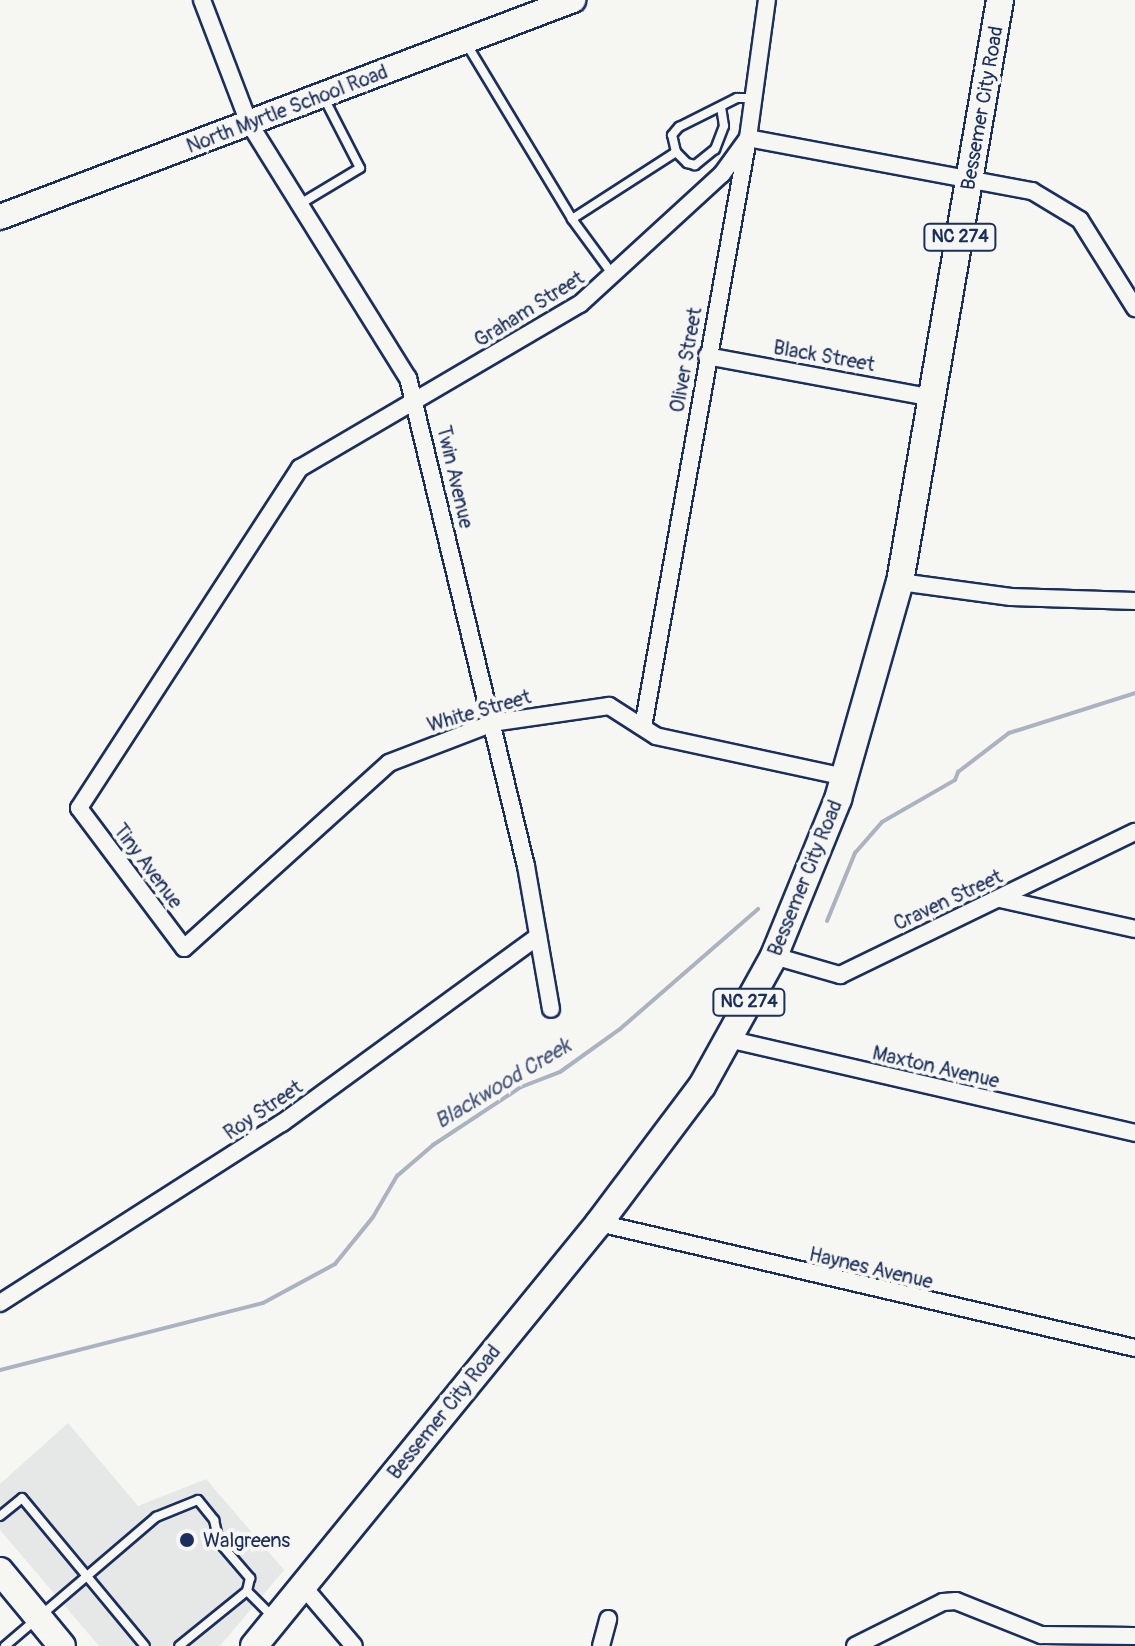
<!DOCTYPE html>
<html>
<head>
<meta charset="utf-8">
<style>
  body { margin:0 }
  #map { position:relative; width:1135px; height:1646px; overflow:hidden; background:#f6f6f2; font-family:Pangolin,sans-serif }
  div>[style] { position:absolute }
  .built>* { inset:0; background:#e6e7e7 }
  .stream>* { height:4px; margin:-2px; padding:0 2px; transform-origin:2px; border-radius:2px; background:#abb2c0 }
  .roads { filter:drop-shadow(2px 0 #1b2f5e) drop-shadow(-2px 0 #1b2f5e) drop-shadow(0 2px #1b2f5e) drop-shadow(0 -2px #1b2f5e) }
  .lane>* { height:8px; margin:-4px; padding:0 4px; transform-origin:4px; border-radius:4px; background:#f6f6f2 }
  .street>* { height:16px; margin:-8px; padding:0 8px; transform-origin:8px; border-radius:8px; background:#f6f6f2 }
  .secondary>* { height:24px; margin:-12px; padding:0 12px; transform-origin:12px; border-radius:12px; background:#f6f6f2 }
  .primary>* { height:26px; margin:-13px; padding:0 13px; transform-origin:13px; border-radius:13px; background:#f6f6f2 }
  .dots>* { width:22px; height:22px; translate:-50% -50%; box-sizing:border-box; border:4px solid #f6f6f2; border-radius:50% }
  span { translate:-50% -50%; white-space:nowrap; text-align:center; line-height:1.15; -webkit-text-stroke:8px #f6f6f2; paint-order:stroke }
  .shield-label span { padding:2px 6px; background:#f6f6f2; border:2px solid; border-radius:6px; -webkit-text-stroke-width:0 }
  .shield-label { font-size:18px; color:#1b2f5e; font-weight:700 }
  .street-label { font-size:20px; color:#1b2f5e }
  .poi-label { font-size:20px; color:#1b2f5e }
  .left { translate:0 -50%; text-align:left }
  .water-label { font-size:22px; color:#46567b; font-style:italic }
</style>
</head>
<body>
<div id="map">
  <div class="built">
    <div style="clip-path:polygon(68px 1423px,138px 1506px,206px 1479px,284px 1570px,220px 1646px,99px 1646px,0 1530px,0 1484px)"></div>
  </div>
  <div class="stream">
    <div style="left:827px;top:921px;width:74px;rotate:-67.6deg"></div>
    <div style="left:855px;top:853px;width:41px;rotate:-48.9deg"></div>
    <div style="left:882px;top:822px;width:84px;rotate:-29.9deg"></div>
    <div style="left:955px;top:780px;width:9px;rotate:-69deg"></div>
    <div style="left:958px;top:772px;width:64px;rotate:-37.4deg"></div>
    <div style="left:1009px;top:733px;width:132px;rotate:-17.6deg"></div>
    <div style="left:0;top:1370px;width:271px;rotate:-14.3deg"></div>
    <div style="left:263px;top:1303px;width:82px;rotate:-28.4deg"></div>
    <div style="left:335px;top:1264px;width:60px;rotate:-51deg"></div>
    <div style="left:373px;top:1217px;width:48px;rotate:-59.7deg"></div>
    <div style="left:397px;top:1176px;width:48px;rotate:-40.7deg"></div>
    <div style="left:433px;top:1145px;width:105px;rotate:-33.4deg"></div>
    <div style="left:521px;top:1087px;width:42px;rotate:-21deg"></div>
    <div style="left:560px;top:1072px;width:74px;rotate:-35.6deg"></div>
    <div style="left:620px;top:1029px;width:183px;rotate:-41deg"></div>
  </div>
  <div class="roads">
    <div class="lane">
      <div style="left:466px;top:43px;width:205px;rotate:58.9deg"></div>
      <div style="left:572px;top:219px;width:69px;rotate:53.8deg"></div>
      <div style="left:721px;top:107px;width:19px;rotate:81deg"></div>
      <div style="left:724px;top:126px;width:25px;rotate:111deg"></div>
      <div style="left:715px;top:149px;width:26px;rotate:141deg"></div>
      <div style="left:695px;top:165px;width:8px;rotate:-166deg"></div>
      <div style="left:687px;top:163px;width:16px;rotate:-135deg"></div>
      <div style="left:676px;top:152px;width:17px;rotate:-103deg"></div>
      <div style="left:672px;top:135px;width:11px;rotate:-49deg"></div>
      <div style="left:679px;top:127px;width:65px;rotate:-26.6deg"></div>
      <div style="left:737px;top:98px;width:16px"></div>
      <div style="left:300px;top:204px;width:70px;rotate:-31deg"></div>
      <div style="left:360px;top:168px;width:81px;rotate:-117.2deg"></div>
      <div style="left:572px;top:219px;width:124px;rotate:-32.8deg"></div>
      <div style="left:0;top:1516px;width:28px;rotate:-39deg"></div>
      <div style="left:22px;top:1498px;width:192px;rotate:50.3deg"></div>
      <div style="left:247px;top:1591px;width:38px;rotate:45deg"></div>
      <div style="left:5px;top:1646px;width:199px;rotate:-40.5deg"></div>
      <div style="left:156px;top:1517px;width:45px;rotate:-22deg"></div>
      <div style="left:198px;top:1500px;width:26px;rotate:51deg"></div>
      <div style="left:214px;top:1520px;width:23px;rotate:77deg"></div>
      <div style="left:219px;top:1542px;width:48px;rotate:49.3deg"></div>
      <div style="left:250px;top:1578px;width:13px;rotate:103deg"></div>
      <div style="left:247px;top:1591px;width:87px;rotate:141deg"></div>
    </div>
    <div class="street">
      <div style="left:202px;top:0;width:132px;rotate:69.1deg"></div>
      <div style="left:249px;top:123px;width:301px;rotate:58.1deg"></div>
      <div style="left:408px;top:378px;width:502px;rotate:76.41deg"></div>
      <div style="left:526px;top:866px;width:145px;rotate:80.1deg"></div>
      <div style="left:707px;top:356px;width:230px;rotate:10.5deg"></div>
      <div style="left:900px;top:582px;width:112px;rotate:7.7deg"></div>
      <div style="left:1011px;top:597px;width:124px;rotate:1.8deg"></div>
      <div style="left:643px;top:727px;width:598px;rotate:-79.89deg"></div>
      <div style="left:748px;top:138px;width:139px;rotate:-82.2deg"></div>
      <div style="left:845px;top:777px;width:193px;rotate:-167.8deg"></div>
      <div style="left:656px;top:736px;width:56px;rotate:-147.4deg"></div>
      <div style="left:609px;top:706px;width:117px;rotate:171.7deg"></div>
      <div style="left:493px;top:723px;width:111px;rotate:159deg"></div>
      <div style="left:389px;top:763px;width:276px;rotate:137.9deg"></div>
      <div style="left:184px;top:948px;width:175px;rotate:-126.9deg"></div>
      <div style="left:79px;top:808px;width:406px;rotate:-57deg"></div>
      <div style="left:300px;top:468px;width:324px;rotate:-30.4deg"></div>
      <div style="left:580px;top:304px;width:193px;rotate:-42.5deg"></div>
      <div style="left:722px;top:174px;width:44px;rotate:-54.2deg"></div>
      <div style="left:748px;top:138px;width:289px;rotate:10.6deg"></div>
      <div style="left:1032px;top:191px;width:56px;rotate:31.1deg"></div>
      <div style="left:1080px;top:220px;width:104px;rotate:58deg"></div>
      <div style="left:1000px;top:899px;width:138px;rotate:12.5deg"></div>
      <div style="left:774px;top:956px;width:69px;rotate:16.1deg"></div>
      <div style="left:840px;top:975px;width:328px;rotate:-25.9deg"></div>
      <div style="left:728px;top:1039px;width:418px;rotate:13deg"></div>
      <div style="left:599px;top:1223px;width:550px;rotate:13.13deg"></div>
      <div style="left:0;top:1303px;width:335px;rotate:-32.6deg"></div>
      <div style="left:282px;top:1123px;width:317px;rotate:-36.1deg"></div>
      <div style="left:302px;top:1585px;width:80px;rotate:49.6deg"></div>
      <div style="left:601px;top:1646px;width:28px;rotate:-75deg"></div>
      <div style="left:855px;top:1646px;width:98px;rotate:-26.6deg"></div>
      <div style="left:943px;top:1602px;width:13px;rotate:-4deg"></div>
      <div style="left:956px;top:1601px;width:92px;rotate:21.8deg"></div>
      <div style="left:1041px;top:1635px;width:94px;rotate:0.6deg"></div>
    </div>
    <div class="secondary">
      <div style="left:0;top:217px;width:613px;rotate:-20.74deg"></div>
    </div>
    <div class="primary">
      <div style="left:0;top:1571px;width:97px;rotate:50.4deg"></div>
      <div style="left:254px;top:1646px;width:546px;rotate:-50.8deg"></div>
      <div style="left:599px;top:1223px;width:171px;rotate:-53.1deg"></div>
      <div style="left:702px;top:1086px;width:149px;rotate:-61deg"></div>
      <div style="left:774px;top:956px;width:170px;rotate:-67.8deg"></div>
      <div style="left:838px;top:799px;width:226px;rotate:-74.1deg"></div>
      <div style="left:900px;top:582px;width:591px;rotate:-80.25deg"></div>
    </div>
  </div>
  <div class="dots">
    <div style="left:187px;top:1540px;background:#1b2f5e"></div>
  </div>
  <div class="shield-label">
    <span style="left:960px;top:237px">NC 274</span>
    <span style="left:749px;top:1002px">NC 274</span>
  </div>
  <div class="street-label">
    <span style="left:982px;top:108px;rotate:-80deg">Bessemer City Road</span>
    <span style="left:287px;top:109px;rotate:-21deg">North Myrtle School Road</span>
    <span style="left:529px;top:309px;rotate:-32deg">Graham Street</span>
    <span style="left:824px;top:356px;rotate:10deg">Black Street</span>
    <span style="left:686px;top:360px;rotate:-80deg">Oliver Street</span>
    <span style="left:455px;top:477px;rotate:77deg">Twin Avenue</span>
    <span style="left:479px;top:711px;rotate:-16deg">White Street</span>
    <span style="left:148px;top:866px;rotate:53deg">Tiny Avenue</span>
    <span style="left:805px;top:878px;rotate:-68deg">Bessemer City Road</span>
    <span style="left:948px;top:900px;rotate:-25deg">Craven Street</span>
    <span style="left:936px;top:1067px;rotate:13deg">Maxton Avenue</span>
    <span style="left:263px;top:1110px;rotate:-34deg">Roy Street</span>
    <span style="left:871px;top:1268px;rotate:13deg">Haynes Avenue</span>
    <span style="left:444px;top:1412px;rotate:-51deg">Bessemer City Road</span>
  </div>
  <div class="poi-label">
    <span class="left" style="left:203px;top:1540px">Walgreens</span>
  </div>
  <div class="water-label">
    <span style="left:503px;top:1084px;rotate:-31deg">Blackwood Creek</span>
  </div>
</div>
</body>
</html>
